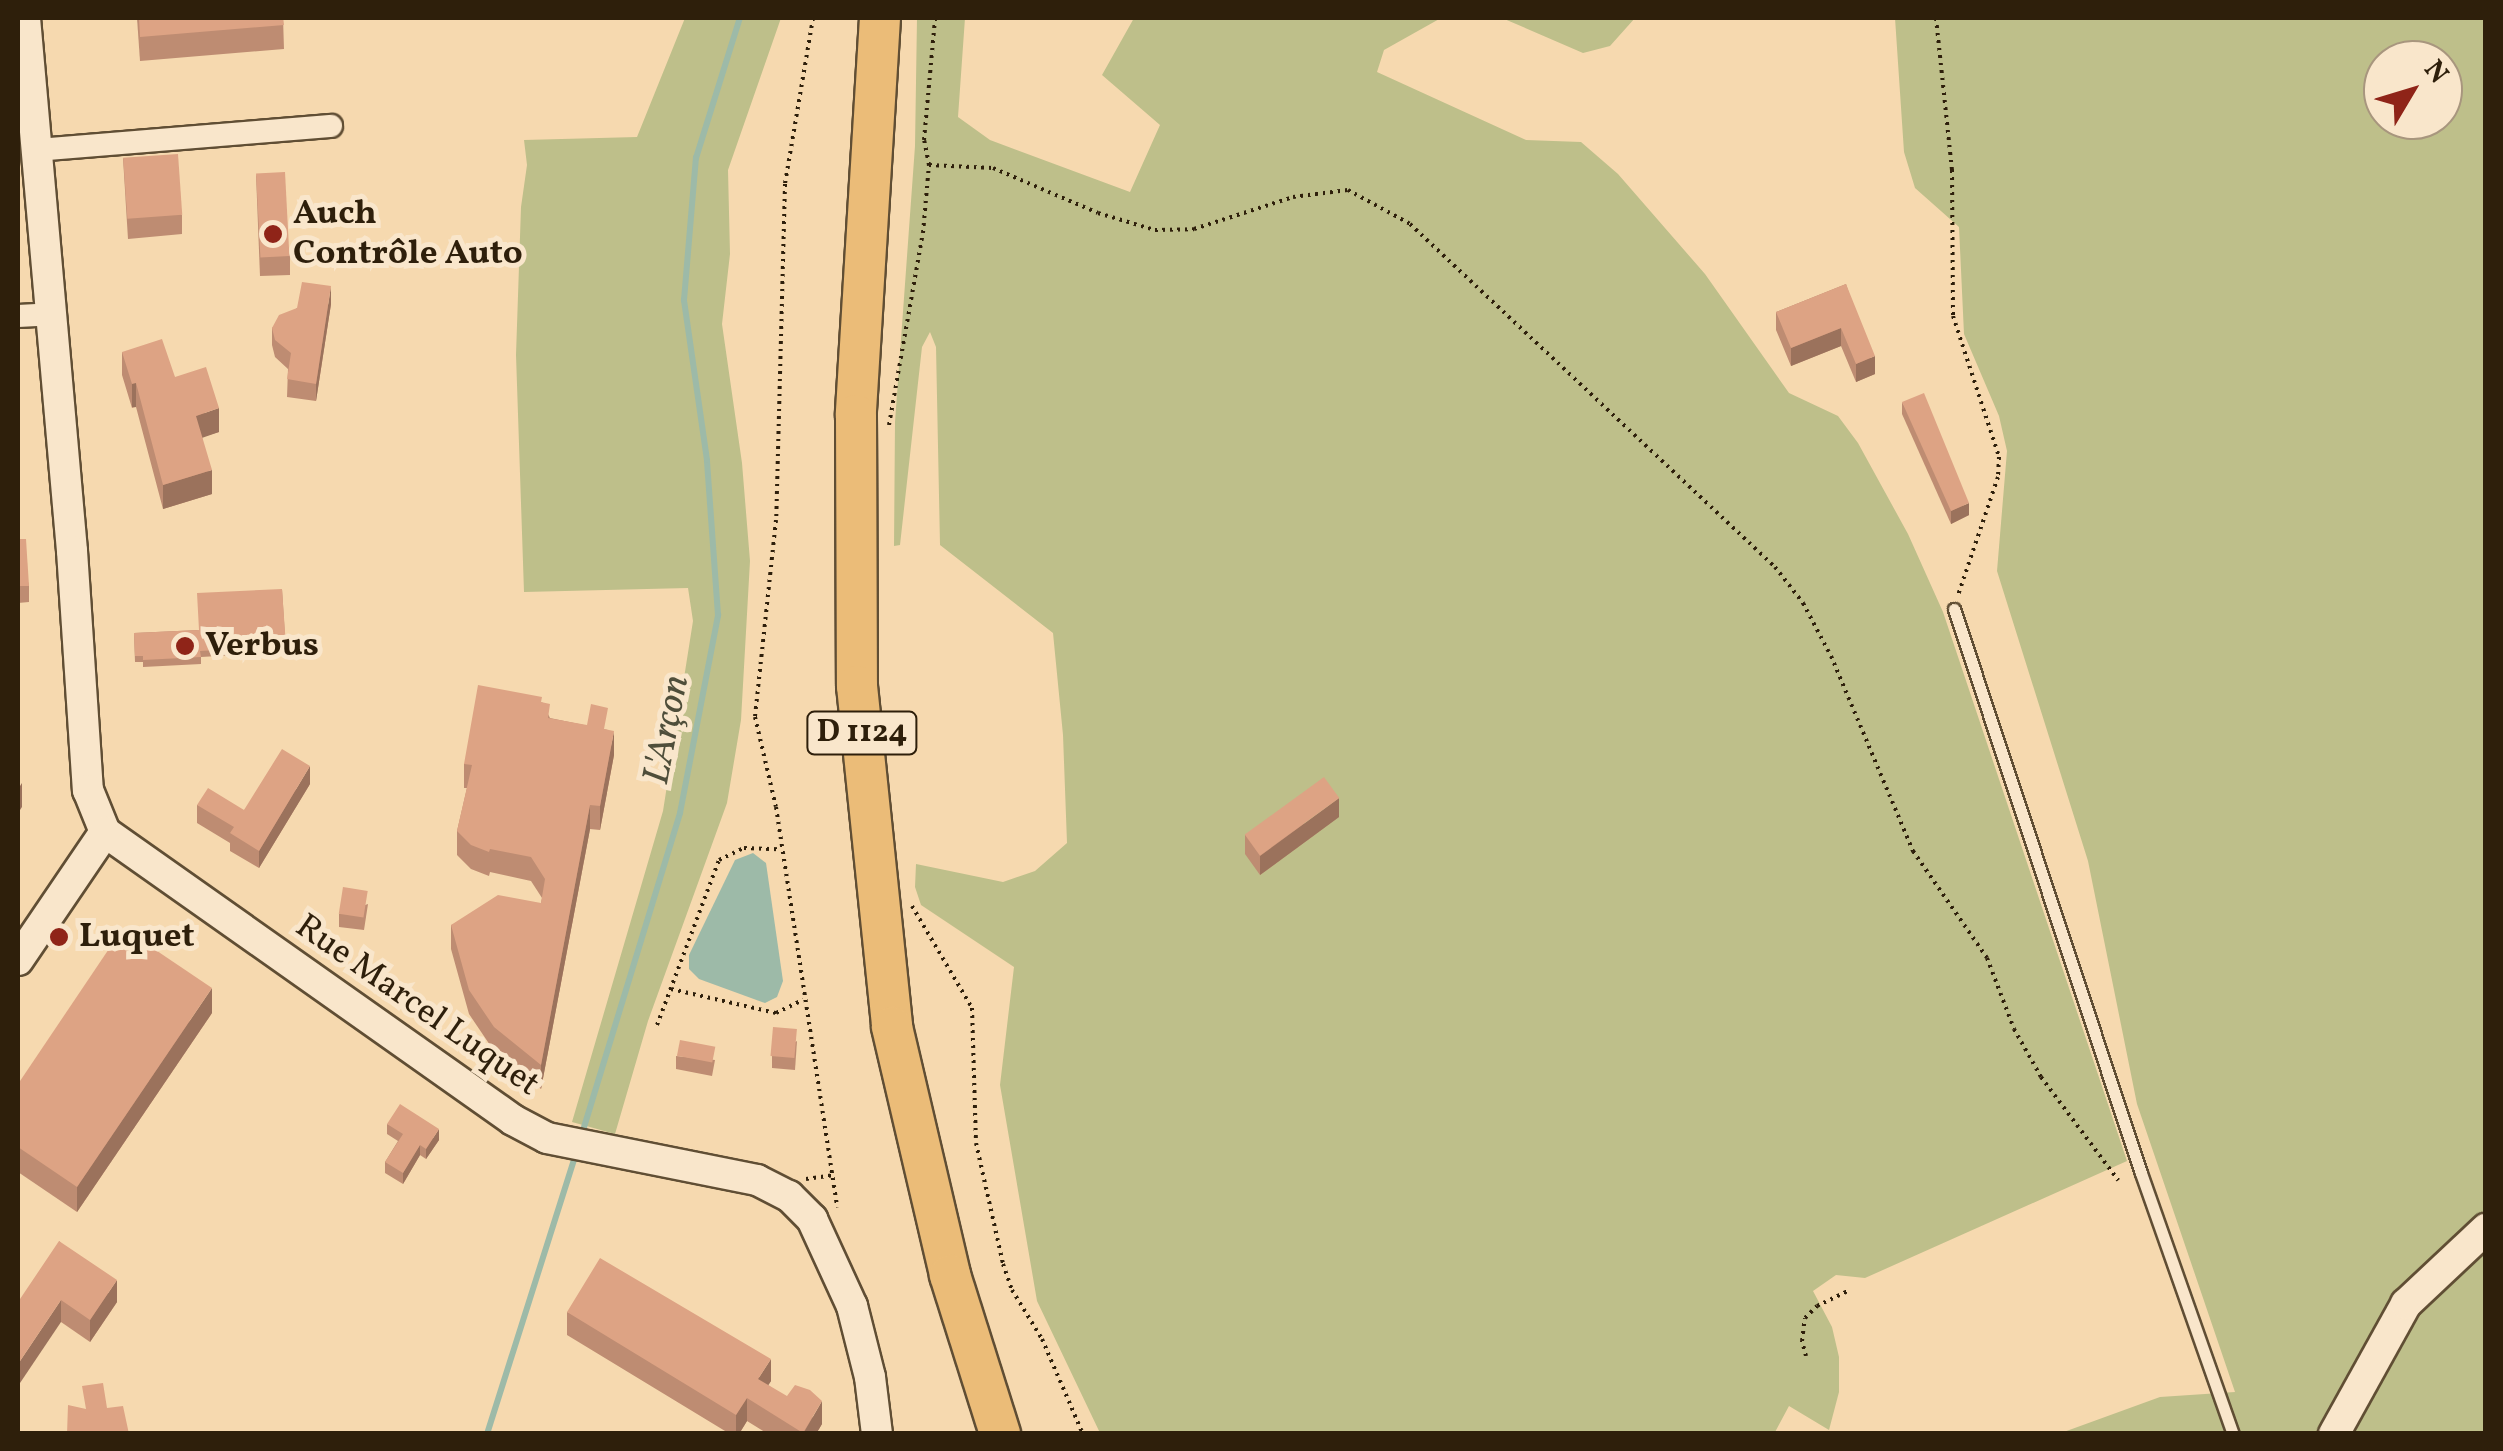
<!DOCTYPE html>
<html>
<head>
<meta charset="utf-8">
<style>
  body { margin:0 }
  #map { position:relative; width:2503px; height:1451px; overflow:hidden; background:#f6d9af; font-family:Vollkorn,serif }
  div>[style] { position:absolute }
  .green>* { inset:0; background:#bebf8a }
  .water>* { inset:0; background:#9dbaa8 }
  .stream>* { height:6px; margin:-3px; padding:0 3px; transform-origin:3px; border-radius:3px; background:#9dbaa8 }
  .path>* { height:4px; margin-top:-2px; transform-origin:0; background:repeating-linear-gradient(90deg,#2e1f0b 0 2.5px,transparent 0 7.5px) }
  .roads { filter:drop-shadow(2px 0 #604e34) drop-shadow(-2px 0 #604e34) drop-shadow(0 2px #604e34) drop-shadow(0 -2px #604e34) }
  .service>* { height:11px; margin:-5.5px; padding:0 5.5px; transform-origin:5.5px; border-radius:5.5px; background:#f9e6cb }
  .minor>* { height:22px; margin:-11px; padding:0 11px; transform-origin:11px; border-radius:11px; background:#f9e6cb }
  .tertiary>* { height:30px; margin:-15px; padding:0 15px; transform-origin:15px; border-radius:15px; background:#f9e6cb }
  .trunk>* { height:40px; margin:-20px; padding:0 20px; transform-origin:20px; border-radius:20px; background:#ebbc78 }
  .wall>* { inset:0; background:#be8c72 }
  .shaded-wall>* { inset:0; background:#9b725c; transform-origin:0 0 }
  .building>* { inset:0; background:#dda384; transform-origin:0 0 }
  .dots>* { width:28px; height:28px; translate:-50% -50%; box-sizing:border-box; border:5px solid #f9e6cb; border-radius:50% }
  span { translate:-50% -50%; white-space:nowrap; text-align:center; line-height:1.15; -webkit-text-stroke:10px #f9e6cb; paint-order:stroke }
  .shield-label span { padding:2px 8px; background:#f9e6cb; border:2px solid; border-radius:8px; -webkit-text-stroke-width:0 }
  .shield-label { font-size:32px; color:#2e1f0b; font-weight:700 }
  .poi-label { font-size:35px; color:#2e1f0b; font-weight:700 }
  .left { translate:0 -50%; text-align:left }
  .street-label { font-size:35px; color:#2e1f0b }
  .water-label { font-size:38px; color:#4f4e3a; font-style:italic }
  .frame { position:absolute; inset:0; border:20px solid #2e1f0b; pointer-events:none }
  .north { position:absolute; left:2363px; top:40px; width:100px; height:100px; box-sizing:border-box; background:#f9e6cb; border:2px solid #a8967e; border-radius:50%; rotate:52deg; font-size:28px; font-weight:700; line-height:40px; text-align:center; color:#2e1f0b }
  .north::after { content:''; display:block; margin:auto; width:35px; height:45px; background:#8f2418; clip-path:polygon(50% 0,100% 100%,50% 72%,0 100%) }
</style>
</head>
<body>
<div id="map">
  <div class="green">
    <div style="clip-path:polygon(685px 18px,781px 18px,728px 170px,730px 254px,722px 324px,742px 463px,750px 561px,741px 720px,727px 803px,648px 1021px,615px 1134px,572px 1122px,663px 811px,693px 621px,688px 588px,524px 592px,516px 355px,521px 207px,527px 165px,524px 140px,637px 137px)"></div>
    <div style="clip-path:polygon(917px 18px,965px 18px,958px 117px,990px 140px,1130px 192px,1160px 125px,1102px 75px,1134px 18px,1441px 18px,1384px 50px,1377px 72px,1526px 140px,1581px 142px,1618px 174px,1705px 274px,1789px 393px,1838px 416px,1858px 443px,1908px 534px,1943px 612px,2127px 1161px,1865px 1278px,1836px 1275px,1813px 1291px,1832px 1327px,1839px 1357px,1839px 1392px,1829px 1430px,1789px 1406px,1774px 1434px,1100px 1433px,1037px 1301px,1000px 1085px,1014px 967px,921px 905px,915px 887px,916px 864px,1003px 882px,1035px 871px,1067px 843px,1063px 735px,1053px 633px,940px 545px,936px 347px,930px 332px,922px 347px,900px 545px,894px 546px,895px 422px,915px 146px)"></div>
    <div style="clip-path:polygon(1502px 18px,1501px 18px,1635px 18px,1610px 46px,1583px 53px)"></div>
    <div style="clip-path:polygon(evenodd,1895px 18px,2485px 18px,2485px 1215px,2321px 1433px,2061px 1433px,2160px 1397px,2235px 1392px,2137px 1104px,2088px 861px,1997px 571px,2007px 451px,1999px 416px,1964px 334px,1959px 227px,1915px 188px,1904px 152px,1895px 18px,2383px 60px,2443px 60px,2443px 120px,2383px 120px,2383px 60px)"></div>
    <div style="clip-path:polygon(2485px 1241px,2485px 1433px,2350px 1434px,2418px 1308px)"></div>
  </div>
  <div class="water">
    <div style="clip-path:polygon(753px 853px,766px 863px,783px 981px,777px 997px,765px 1003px,699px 979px,689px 969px,689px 955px,735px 860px)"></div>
  </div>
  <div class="stream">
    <div style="left:581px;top:1137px;width:339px;rotate:-73deg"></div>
    <div style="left:680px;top:813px;width:202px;rotate:-79.1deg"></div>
    <div style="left:718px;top:615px;width:155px;rotate:-94.1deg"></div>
    <div style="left:707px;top:460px;width:162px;rotate:-98.2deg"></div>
    <div style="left:684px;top:300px;width:143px;rotate:-85.2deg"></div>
    <div style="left:696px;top:158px;width:147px;rotate:-72.6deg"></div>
    <div style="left:487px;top:1434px;width:294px;rotate:-72.4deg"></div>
  </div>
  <div class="path">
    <div style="left:813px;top:18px;width:168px;rotate:99.6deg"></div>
    <div style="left:785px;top:184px;width:336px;rotate:91.5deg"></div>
    <div style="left:776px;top:520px;width:198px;rotate:96.1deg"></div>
    <div style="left:755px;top:717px;width:92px;rotate:76.9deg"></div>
    <div style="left:776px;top:807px;width:405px;rotate:81.3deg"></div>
    <div style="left:1936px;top:18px;width:153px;rotate:84deg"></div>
    <div style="left:1952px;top:170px;width:146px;rotate:89.6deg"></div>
    <div style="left:1953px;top:316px;width:148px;rotate:71.9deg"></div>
    <div style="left:1999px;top:457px;width:20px;rotate:93deg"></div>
    <div style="left:1998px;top:477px;width:125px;rotate:108.7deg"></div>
    <div style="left:929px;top:165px;width:64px;rotate:2.7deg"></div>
    <div style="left:993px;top:168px;width:114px;rotate:23.2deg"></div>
    <div style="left:1098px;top:213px;width:59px;rotate:16.6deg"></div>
    <div style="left:1155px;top:230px;width:39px;rotate:-1deg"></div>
    <div style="left:1194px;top:229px;width:104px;rotate:-17.9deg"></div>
    <div style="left:1293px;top:197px;width:55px;rotate:-7.3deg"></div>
    <div style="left:1348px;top:190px;width:71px;rotate:28.7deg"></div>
    <div style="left:1410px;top:224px;width:501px;rotate:43.22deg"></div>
    <div style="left:1775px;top:567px;width:46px;rotate:52.1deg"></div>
    <div style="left:1803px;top:603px;width:60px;rotate:62.2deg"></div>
    <div style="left:1831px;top:656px;width:212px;rotate:67.2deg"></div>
    <div style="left:1913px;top:851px;width:130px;rotate:55.3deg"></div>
    <div style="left:1987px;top:958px;width:76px;rotate:69.2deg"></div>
    <div style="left:2014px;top:1029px;width:55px;rotate:60.6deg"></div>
    <div style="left:2041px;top:1077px;width:129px;rotate:53.2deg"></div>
    <div style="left:889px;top:425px;width:195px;rotate:-80deg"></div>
    <div style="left:923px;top:233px;width:68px;rotate:-85deg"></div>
    <div style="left:929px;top:165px;width:25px;rotate:-101deg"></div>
    <div style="left:924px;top:140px;width:122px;rotate:-84.8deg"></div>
    <div style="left:912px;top:906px;width:118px;rotate:59.5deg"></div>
    <div style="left:972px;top:1008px;width:135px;rotate:88.3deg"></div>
    <div style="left:976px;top:1143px;width:124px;rotate:77.4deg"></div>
    <div style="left:1003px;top:1264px;width:28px;rotate:71deg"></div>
    <div style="left:1012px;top:1290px;width:57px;rotate:58.5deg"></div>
    <div style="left:1042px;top:1339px;width:103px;rotate:66.7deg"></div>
    <div style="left:671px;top:989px;width:108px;rotate:12.9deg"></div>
    <div style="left:776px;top:1013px;width:30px;rotate:-26deg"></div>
    <div style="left:657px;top:1025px;width:176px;rotate:-69.4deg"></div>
    <div style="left:719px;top:860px;width:28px;rotate:-26deg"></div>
    <div style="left:744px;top:848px;width:35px;rotate:2deg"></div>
    <div style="left:806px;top:1179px;width:27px;rotate:-8deg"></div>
    <div style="left:1806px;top:1356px;width:16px;rotate:-105deg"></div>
    <div style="left:1802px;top:1341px;width:23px;rotate:-83deg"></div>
    <div style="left:1805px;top:1318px;width:17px;rotate:-45deg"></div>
    <div style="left:1817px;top:1306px;width:34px;rotate:-26deg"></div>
  </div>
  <div class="roads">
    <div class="service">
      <div style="left:1954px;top:609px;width:594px;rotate:71.66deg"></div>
      <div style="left:2141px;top:1173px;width:277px;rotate:70.6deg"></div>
    </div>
    <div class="minor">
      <div style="left:37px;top:150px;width:295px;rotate:-4.7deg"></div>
      <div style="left:18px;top:316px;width:33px;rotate:-3deg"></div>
    </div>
    <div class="tertiary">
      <div style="left:25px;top:18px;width:535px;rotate:84.96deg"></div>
      <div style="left:72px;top:551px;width:240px;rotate:86.2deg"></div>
      <div style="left:88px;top:790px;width:45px;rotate:68deg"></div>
      <div style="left:105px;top:832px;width:499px;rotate:35.2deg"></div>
      <div style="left:513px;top:1120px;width:38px;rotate:28deg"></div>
      <div style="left:547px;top:1138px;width:214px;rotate:11.3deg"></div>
      <div style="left:757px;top:1180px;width:36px;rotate:27deg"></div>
      <div style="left:789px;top:1196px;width:33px;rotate:45deg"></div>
      <div style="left:812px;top:1219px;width:96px;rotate:65.3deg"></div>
      <div style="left:852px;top:1306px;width:73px;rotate:75.8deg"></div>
      <div style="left:870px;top:1377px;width:57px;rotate:83deg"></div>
      <div style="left:18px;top:960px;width:155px;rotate:-55.8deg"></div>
      <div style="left:2334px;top:1434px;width:149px;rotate:-61deg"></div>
      <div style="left:2406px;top:1304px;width:110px;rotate:-43.2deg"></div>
    </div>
    <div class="trunk">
      <div style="left:880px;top:18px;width:398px;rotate:93.5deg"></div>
      <div style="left:856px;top:415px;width:271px;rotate:89.8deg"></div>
      <div style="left:857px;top:686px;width:343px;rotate:84.1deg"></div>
      <div style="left:892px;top:1027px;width:255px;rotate:76.8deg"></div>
      <div style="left:950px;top:1275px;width:167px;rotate:72.5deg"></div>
    </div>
  </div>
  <div class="wall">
    <div style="clip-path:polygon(137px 18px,283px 18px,284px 49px,140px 61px)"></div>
    <div style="clip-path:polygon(123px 158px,182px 215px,182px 234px,128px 239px)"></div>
    <div style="clip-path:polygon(256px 174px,290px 256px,290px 275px,260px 276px)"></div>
    <div style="clip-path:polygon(1846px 284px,1875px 374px,1856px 382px,1841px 346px,1791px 366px,1776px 330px,1776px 312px)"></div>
    <div style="clip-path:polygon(331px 304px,316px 401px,287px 397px,288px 369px,275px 357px,272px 345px,272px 328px,297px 308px)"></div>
    <div style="clip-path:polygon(122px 352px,175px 377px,219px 432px,202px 437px,212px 494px,163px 509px,136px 407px,132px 408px,122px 375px)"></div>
    <div style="clip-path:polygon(1902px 402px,1969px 515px,1951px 524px,1902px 414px)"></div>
    <div style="clip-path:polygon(18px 539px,29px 586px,29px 602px,18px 603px)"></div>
    <div style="clip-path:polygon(282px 589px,286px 652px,201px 657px,201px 664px,143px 667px,143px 662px,135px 662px,134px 633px,199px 630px)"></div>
    <div style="clip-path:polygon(542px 702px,550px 718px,608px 730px,614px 755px,600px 830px,590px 829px,541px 1089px,494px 1051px,469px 1014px,451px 949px,451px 925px,541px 903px,542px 898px,531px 881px,490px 872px,489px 876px,471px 869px,457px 855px,457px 831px,467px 788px,464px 788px,464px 764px)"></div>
    <div style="clip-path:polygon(310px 784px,259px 868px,230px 851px,230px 843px,197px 823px,197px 805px,244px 810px)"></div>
    <div style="clip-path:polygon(1339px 817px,1260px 875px,1245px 854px,1245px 835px)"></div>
    <div style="clip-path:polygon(368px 904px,364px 930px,339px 927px,339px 914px)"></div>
    <div style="clip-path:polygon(212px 1013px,77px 1212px,18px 1172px,18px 1084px)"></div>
    <div style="clip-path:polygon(797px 1041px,795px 1070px,772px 1068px,772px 1056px)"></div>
    <div style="clip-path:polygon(676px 1056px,715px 1060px,712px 1076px,676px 1069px)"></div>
    <div style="clip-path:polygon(387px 1124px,439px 1140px,426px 1159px,420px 1155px,403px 1184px,385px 1173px,385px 1162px,398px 1141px,387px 1134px)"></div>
    <div style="clip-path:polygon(59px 1241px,117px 1302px,90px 1342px,61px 1322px)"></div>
    <div style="clip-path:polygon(567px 1312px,771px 1381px,768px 1385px,822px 1424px,816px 1434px,768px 1434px,747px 1421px,739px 1434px,730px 1434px,567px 1335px)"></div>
  </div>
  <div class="shaded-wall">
    <div style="clip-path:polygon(331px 286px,331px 304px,316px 401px,316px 384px)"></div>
    <div style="clip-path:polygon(1841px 328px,1841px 346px,1791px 366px,1791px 348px)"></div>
    <div style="clip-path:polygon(1875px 356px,1875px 374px,1856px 382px,1856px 364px)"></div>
    <div style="left:136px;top:383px;width:24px;height:4px;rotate:90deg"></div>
    <div style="clip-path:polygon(219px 408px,219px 432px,196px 440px,196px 416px)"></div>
    <div style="clip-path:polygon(212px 470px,212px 494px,163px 509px,163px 485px)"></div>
    <div style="clip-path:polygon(1969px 503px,1969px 515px,1951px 524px,1951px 511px)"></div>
    <div style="clip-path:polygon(614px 731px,614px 755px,600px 830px,600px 806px)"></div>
    <div style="clip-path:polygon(310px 766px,310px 784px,259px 868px,259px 851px)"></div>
    <div style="clip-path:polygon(22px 783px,22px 807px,18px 813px,18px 789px)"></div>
    <div style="clip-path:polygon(1339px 798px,1339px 817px,1260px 875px,1260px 856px)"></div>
    <div style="clip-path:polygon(590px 805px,590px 829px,541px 1089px,541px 1065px)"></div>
    <div style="clip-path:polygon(212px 988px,212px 1013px,77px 1212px,77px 1187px)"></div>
    <div style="clip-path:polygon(439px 1129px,439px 1140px,426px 1159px,426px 1149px)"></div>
    <div style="clip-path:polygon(420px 1145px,420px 1155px,403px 1184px,403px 1173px)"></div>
    <div style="clip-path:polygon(117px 1280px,117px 1302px,90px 1342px,90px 1320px)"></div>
    <div style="clip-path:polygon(61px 1300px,61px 1322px,18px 1386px,18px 1364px)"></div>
    <div style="clip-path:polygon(771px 1359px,771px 1381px,758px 1401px,758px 1379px)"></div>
    <div style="clip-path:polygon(747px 1398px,747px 1421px,739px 1434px,736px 1434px,736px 1415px)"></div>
    <div style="clip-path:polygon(822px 1401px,822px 1424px,816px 1434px,803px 1434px)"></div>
  </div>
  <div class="building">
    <div style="clip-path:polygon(139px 18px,283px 18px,284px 25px,140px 37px)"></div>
    <div style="left:178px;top:154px;width:61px;height:55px;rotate:86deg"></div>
    <div style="left:285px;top:172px;width:84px;height:29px;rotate:87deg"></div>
    <div style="clip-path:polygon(302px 282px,331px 286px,316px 384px,287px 379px,291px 353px,275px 340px,272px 328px,279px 315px,297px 308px)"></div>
    <div style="clip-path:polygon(1846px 284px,1875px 356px,1856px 364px,1841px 328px,1791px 348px,1776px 312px)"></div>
    <div style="clip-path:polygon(162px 339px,175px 377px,206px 367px,219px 408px,196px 416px,212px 470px,163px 485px,136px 383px,132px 384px,122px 352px)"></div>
    <div style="clip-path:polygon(1924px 393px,1969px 503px,1951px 511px,1902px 402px)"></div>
    <div style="clip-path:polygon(18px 539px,26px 539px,29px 586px,18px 586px)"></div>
    <div style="clip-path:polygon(282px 589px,286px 646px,200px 651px,201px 657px,143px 660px,143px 656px,135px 656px,134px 633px,199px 630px,197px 593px)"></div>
    <div style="clip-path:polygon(478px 685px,542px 697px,541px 702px,550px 704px,548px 718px,587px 725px,591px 704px,608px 708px,604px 729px,614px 731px,600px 806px,590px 805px,541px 1065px,494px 1027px,469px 990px,451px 925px,498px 895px,541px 903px,545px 879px,531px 857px,490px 849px,489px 852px,471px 845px,457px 831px,472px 765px,464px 764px)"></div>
    <div style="clip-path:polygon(282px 749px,310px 766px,259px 851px,230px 833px,234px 827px,197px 805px,208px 788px,244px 810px)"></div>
    <div style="left:1324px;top:777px;width:26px;height:98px;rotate:54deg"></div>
    <div style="left:343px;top:887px;width:25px;height:27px;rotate:9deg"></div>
    <div style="clip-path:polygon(123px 928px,212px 988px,77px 1187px,18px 1147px,18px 1084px)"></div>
    <div style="left:773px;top:1027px;width:24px;height:29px;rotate:5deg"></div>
    <div style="left:680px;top:1040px;width:36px;height:16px;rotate:11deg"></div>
    <div style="clip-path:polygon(400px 1104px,439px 1129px,426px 1149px,420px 1145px,403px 1173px,385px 1162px,403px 1134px,387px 1124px)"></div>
    <div style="clip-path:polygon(59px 1241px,117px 1280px,90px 1320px,61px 1300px,18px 1364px,18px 1302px)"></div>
    <div style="clip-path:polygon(600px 1258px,771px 1359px,758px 1379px,787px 1396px,795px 1385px,810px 1390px,822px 1401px,803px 1433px,747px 1398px,736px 1415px,567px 1312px)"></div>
    <div style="clip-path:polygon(103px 1383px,107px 1408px,123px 1406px,129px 1434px,67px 1434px,68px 1405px,86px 1409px,82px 1386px)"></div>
  </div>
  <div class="dots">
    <div style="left:273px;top:234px;background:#8f2418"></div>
    <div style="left:185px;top:646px;background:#8f2418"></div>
    <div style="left:59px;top:937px;background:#8f2418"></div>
  </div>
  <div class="shield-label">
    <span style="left:862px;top:733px">D 1124</span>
  </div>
  <div class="poi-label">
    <span class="left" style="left:293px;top:234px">Auch<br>Contrôle Auto</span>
    <span class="left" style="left:205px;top:646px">Verbus</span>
    <span class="left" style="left:79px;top:937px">Luquet</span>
  </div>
  <div class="street-label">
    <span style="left:417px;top:1006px;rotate:35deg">Rue Marcel Luquet</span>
  </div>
  <div class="water-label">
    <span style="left:668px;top:730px;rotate:-79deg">L'Arçon</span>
  </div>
  <div class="frame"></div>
  <div class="north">N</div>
</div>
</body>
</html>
